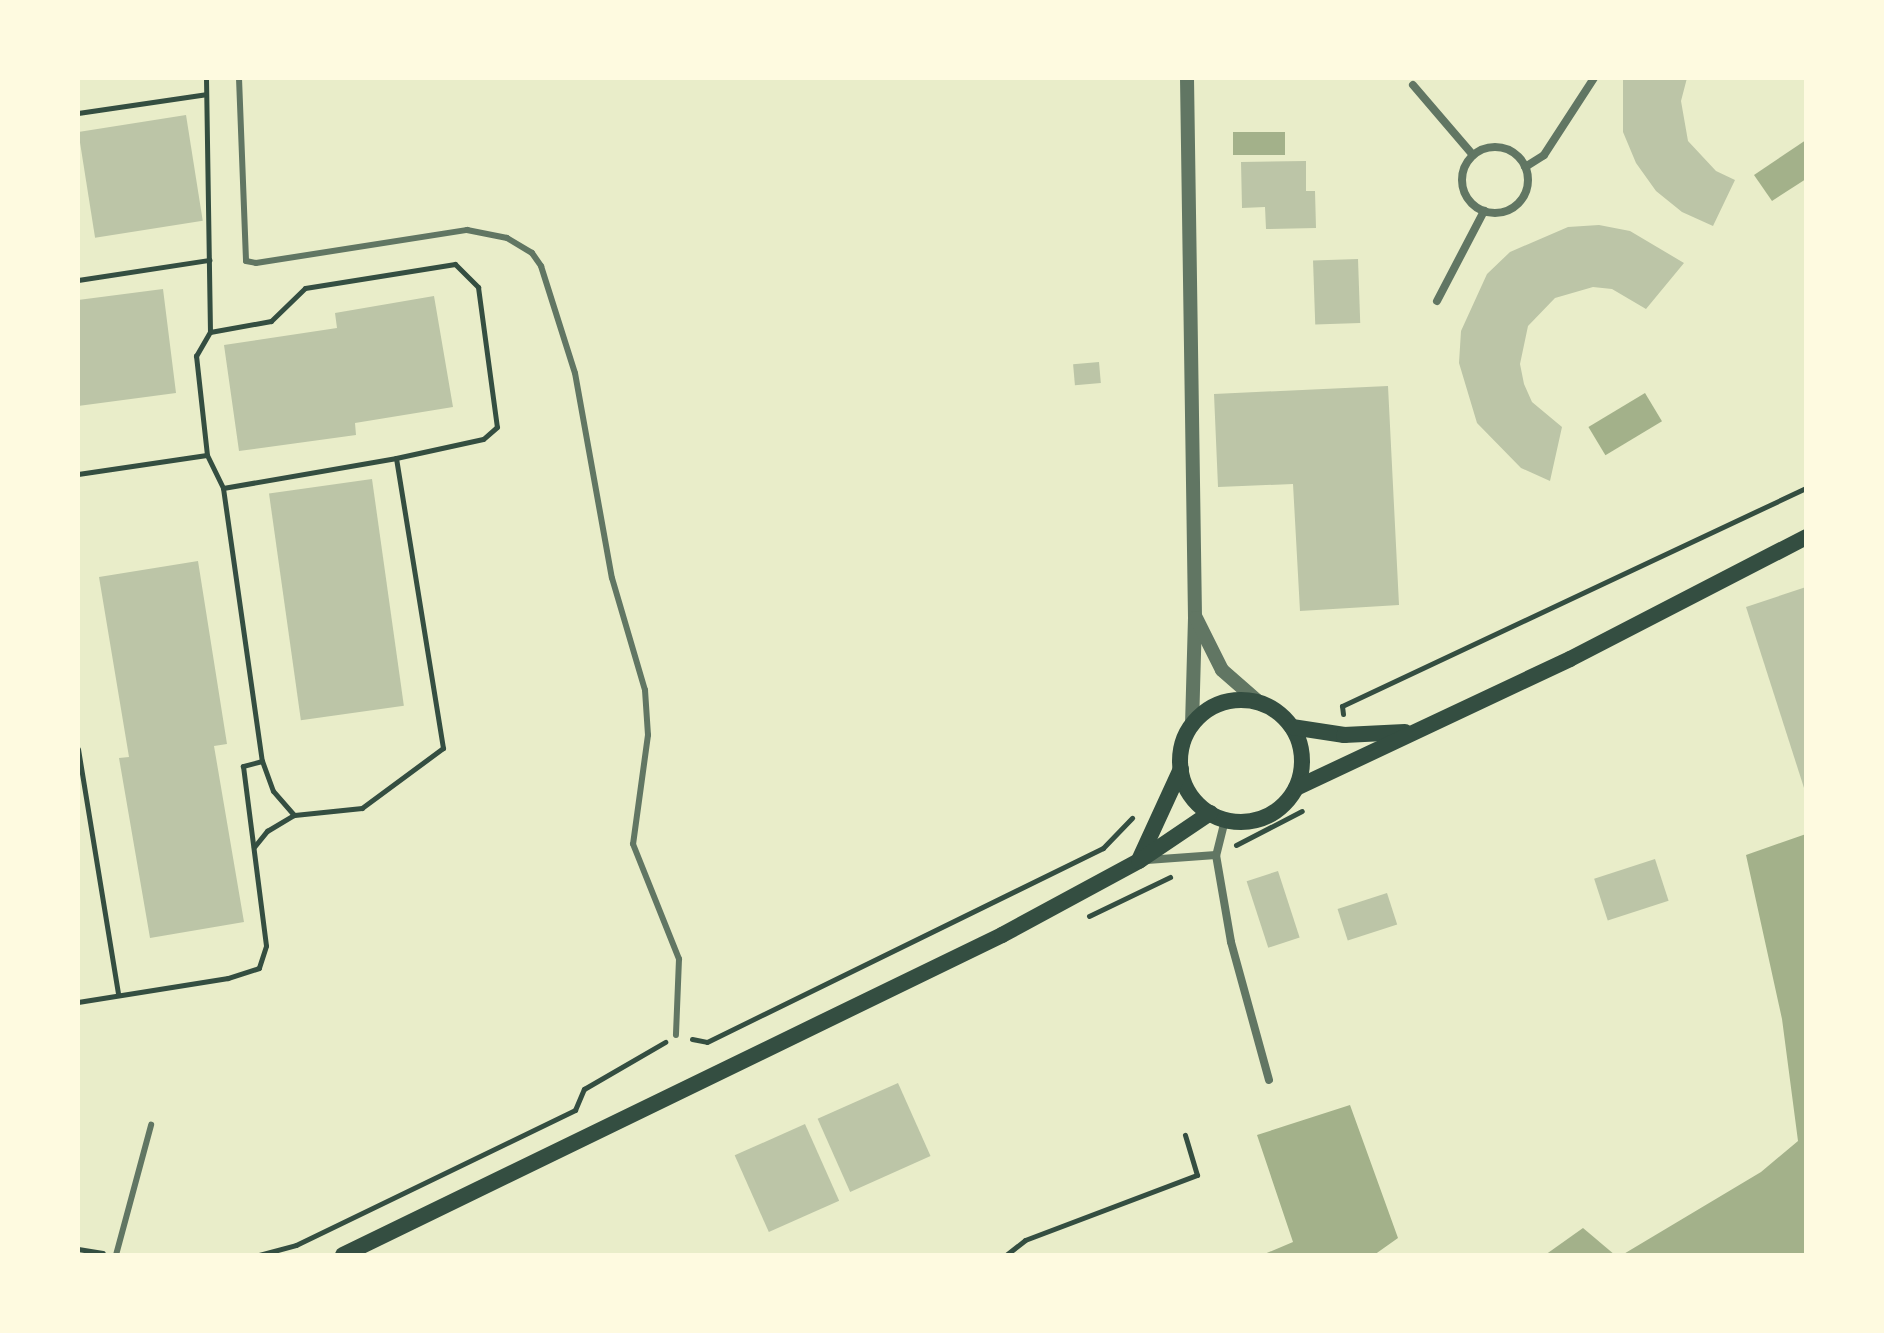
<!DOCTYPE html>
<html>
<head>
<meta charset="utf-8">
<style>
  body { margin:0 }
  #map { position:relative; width:1884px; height:1333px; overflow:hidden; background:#e9edc9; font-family:"Source Sans 3",sans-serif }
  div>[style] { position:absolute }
  .water>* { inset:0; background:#a3b18a; transform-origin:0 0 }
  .building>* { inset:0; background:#bcc5a7; transform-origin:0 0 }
  .path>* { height:5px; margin:-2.5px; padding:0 2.5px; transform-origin:2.5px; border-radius:2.5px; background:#344e41 }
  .service>* { height:6px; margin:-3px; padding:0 3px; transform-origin:3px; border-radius:3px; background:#617663 }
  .minor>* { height:8px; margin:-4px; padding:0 4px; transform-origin:4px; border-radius:4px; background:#617663 }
  .minor>.ring { margin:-4px; padding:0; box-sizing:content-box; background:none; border:8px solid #617663; border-radius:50% }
  .tertiary>* { height:14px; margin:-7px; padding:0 7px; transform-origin:7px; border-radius:7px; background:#617663 }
  .secondary>* { height:16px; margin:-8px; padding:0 8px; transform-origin:8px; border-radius:8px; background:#344e41 }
  .secondary>.ring { margin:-8px; padding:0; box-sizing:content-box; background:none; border:16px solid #344e41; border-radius:50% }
  span { translate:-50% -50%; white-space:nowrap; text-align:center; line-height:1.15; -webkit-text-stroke:8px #fefae0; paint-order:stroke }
  .frame { position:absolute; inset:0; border:80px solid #fefae0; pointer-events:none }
</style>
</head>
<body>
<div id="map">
  <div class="water">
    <div style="left:1233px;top:132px;width:52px;height:23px"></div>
    <div style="clip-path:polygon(1806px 140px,1806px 179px,1772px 201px,1754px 175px)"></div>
    <div style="left:1645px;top:393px;width:33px;height:66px;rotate:59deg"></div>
    <div style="clip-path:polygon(1806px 834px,1806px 1255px,1622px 1255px,1761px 1172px,1798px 1141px,1782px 1019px,1746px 855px)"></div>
    <div style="clip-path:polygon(1350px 1105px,1398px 1238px,1374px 1255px,1262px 1255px,1293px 1242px,1257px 1135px)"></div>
    <div style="clip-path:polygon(1583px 1228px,1615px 1255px,1545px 1255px)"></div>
  </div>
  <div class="building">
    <div style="clip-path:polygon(1623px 78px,1687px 78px,1681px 101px,1688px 141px,1716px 171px,1735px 180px,1713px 226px,1682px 212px,1656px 191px,1636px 163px,1623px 132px)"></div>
    <div style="left:186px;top:115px;width:107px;height:109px;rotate:81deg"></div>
    <div style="clip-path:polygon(1306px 161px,1306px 191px,1315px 191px,1316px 228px,1266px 229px,1265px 207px,1242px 208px,1241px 162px)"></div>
    <div style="clip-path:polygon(1599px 225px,1630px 231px,1684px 263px,1646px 309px,1612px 289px,1593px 287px,1555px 298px,1528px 326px,1520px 364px,1524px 384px,1532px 402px,1562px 427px,1550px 481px,1521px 468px,1477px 423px,1459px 363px,1461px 331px,1487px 274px,1510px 252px,1568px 227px)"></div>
    <div style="left:1358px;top:259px;width:64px;height:45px;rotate:88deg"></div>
    <div style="clip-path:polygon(163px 289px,176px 393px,78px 406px,78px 300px)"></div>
    <div style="clip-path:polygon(434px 296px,453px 407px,355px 423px,356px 435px,239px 451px,224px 345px,337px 328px,335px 313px)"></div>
    <div style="left:1099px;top:362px;width:21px;height:26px;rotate:85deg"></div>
    <div style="clip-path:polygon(1388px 386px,1399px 605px,1300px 611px,1293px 484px,1218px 487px,1214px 394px)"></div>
    <div style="left:372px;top:479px;width:229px;height:104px;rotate:82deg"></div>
    <div style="clip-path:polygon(198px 561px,227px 744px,214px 746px,244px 922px,150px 938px,119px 758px,129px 757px,99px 577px)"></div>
    <div style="clip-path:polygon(1806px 587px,1806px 791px,1805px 791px,1746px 607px)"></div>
    <div style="left:1655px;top:859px;width:44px;height:64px;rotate:72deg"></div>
    <div style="left:1278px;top:871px;width:70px;height:33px;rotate:72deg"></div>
    <div style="left:1387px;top:893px;width:33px;height:52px;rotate:72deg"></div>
    <div style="left:898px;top:1083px;width:80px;height:88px;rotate:66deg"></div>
    <div style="left:805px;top:1124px;width:84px;height:77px;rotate:66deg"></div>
  </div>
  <div class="path">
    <div style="left:206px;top:78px;width:254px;rotate:89.1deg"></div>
    <div style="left:78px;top:113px;width:129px;rotate:-8.4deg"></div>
    <div style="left:78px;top:280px;width:133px;rotate:-8.7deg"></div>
    <div style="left:207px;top:455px;width:100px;rotate:-96.3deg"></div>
    <div style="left:196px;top:356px;width:28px;rotate:-60deg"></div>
    <div style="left:210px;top:332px;width:62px;rotate:-10.2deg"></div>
    <div style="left:271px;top:321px;width:47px;rotate:-44.1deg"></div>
    <div style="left:305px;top:288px;width:152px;rotate:-9.1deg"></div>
    <div style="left:455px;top:264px;width:33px;rotate:45deg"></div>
    <div style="left:478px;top:287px;width:141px;rotate:82.3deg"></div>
    <div style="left:497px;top:427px;width:18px;rotate:139deg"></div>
    <div style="left:483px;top:439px;width:89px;rotate:167.7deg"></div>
    <div style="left:78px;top:474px;width:130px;rotate:-8.4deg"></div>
    <div style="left:207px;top:455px;width:37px;rotate:64deg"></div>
    <div style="left:223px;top:488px;width:276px;rotate:81.9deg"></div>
    <div style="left:262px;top:761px;width:20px;rotate:165deg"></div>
    <div style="left:243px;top:766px;width:181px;rotate:82.7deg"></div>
    <div style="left:266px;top:946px;width:23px;rotate:108deg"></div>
    <div style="left:259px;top:968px;width:33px;rotate:162deg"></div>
    <div style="left:228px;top:978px;width:152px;rotate:170.9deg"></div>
    <div style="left:223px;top:488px;width:176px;rotate:-9.8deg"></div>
    <div style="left:396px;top:458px;width:294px;rotate:80.8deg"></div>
    <div style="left:443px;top:748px;width:101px;rotate:143.5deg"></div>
    <div style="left:362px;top:808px;width:68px;rotate:174.1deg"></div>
    <div style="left:294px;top:815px;width:32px;rotate:-131deg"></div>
    <div style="left:273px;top:791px;width:32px;rotate:-110deg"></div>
    <div style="left:1343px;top:714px;width:8px;rotate:-97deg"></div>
    <div style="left:1342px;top:706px;width:513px;rotate:-25.17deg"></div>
    <div style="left:78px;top:749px;width:248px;rotate:80.7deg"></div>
    <div style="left:1236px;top:845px;width:74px;rotate:-27.3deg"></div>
    <div style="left:254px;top:847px;width:21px;rotate:-51deg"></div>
    <div style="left:267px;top:831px;width:31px;rotate:-31deg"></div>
    <div style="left:1089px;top:916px;width:90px;rotate:-25.7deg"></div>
    <div style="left:692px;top:1039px;width:15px;rotate:11deg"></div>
    <div style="left:707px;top:1042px;width:441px;rotate:-26.1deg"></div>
    <div style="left:1103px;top:848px;width:42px;rotate:-46deg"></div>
    <div style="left:78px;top:1249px;width:25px;rotate:9deg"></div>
    <div style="left:259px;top:1255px;width:38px;rotate:-15deg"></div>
    <div style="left:296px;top:1245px;width:310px;rotate:-25.8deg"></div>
    <div style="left:575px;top:1110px;width:23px;rotate:-67deg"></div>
    <div style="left:584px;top:1089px;width:94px;rotate:-30.1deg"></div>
    <div style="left:1006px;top:1255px;width:24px;rotate:-38deg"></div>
    <div style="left:1025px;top:1240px;width:184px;rotate:-20.7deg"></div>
    <div style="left:1197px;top:1175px;width:42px;rotate:-106.7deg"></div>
  </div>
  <div class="service">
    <div style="left:239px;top:78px;width:183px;rotate:87.8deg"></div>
    <div style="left:246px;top:261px;width:10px;rotate:11deg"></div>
    <div style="left:256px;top:263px;width:214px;rotate:-8.9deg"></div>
    <div style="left:467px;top:230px;width:41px;rotate:11.3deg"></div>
    <div style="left:507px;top:238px;width:29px;rotate:31deg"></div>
    <div style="left:532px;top:253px;width:16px;rotate:55deg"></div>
    <div style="left:541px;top:266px;width:112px;rotate:72.4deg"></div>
    <div style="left:575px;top:373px;width:208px;rotate:79.8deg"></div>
    <div style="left:612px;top:578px;width:117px;rotate:73.6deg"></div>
    <div style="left:645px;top:690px;width:45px;rotate:86.2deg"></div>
    <div style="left:648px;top:735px;width:110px;rotate:97.8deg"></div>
    <div style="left:633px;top:844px;width:124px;rotate:68.2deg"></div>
    <div style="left:679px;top:959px;width:76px;rotate:92.3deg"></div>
    <div style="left:116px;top:1255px;width:135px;rotate:-74.9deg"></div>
  </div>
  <div class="minor">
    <div style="left:1413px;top:85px;width:92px;rotate:49.4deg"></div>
    <div class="ring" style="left:1462px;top:147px;width:58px;height:58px"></div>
    <div style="left:1525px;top:167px;width:22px;rotate:-32deg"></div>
    <div style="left:1544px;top:155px;width:92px;rotate:-57deg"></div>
    <div style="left:1437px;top:301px;width:102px;rotate:-62.4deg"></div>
    <div style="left:1225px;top:820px;width:36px;rotate:104deg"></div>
    <div style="left:1216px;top:855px;width:88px;rotate:80.2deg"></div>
    <div style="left:1231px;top:942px;width:143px;rotate:74.6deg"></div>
    <div style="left:1147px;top:860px;width:69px;rotate:-4.1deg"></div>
  </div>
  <div class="tertiary">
    <div style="left:1187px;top:78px;width:540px;rotate:89.15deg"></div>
    <div style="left:1195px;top:618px;width:108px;rotate:91.6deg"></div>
    <div style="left:1196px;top:618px;width:58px;rotate:63.4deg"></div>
    <div style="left:1222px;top:670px;width:52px;rotate:41.1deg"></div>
  </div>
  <div class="secondary">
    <div class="ring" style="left:1180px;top:700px;width:106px;height:106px"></div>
    <div style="left:1292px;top:727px;width:53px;rotate:8.7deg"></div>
    <div style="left:1344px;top:735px;width:61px;rotate:-2.8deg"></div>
    <div style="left:1296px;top:788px;width:303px;rotate:-25.2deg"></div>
    <div style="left:1570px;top:659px;width:266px;rotate:-27.3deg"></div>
    <div style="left:1140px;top:858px;width:98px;rotate:-65.3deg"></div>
    <div style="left:343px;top:1255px;width:733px;rotate:-25.9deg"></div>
    <div style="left:1002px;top:935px;width:156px;rotate:-28.4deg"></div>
    <div style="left:1139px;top:861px;width:86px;rotate:-34.1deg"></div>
  </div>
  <div class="frame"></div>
</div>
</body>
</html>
